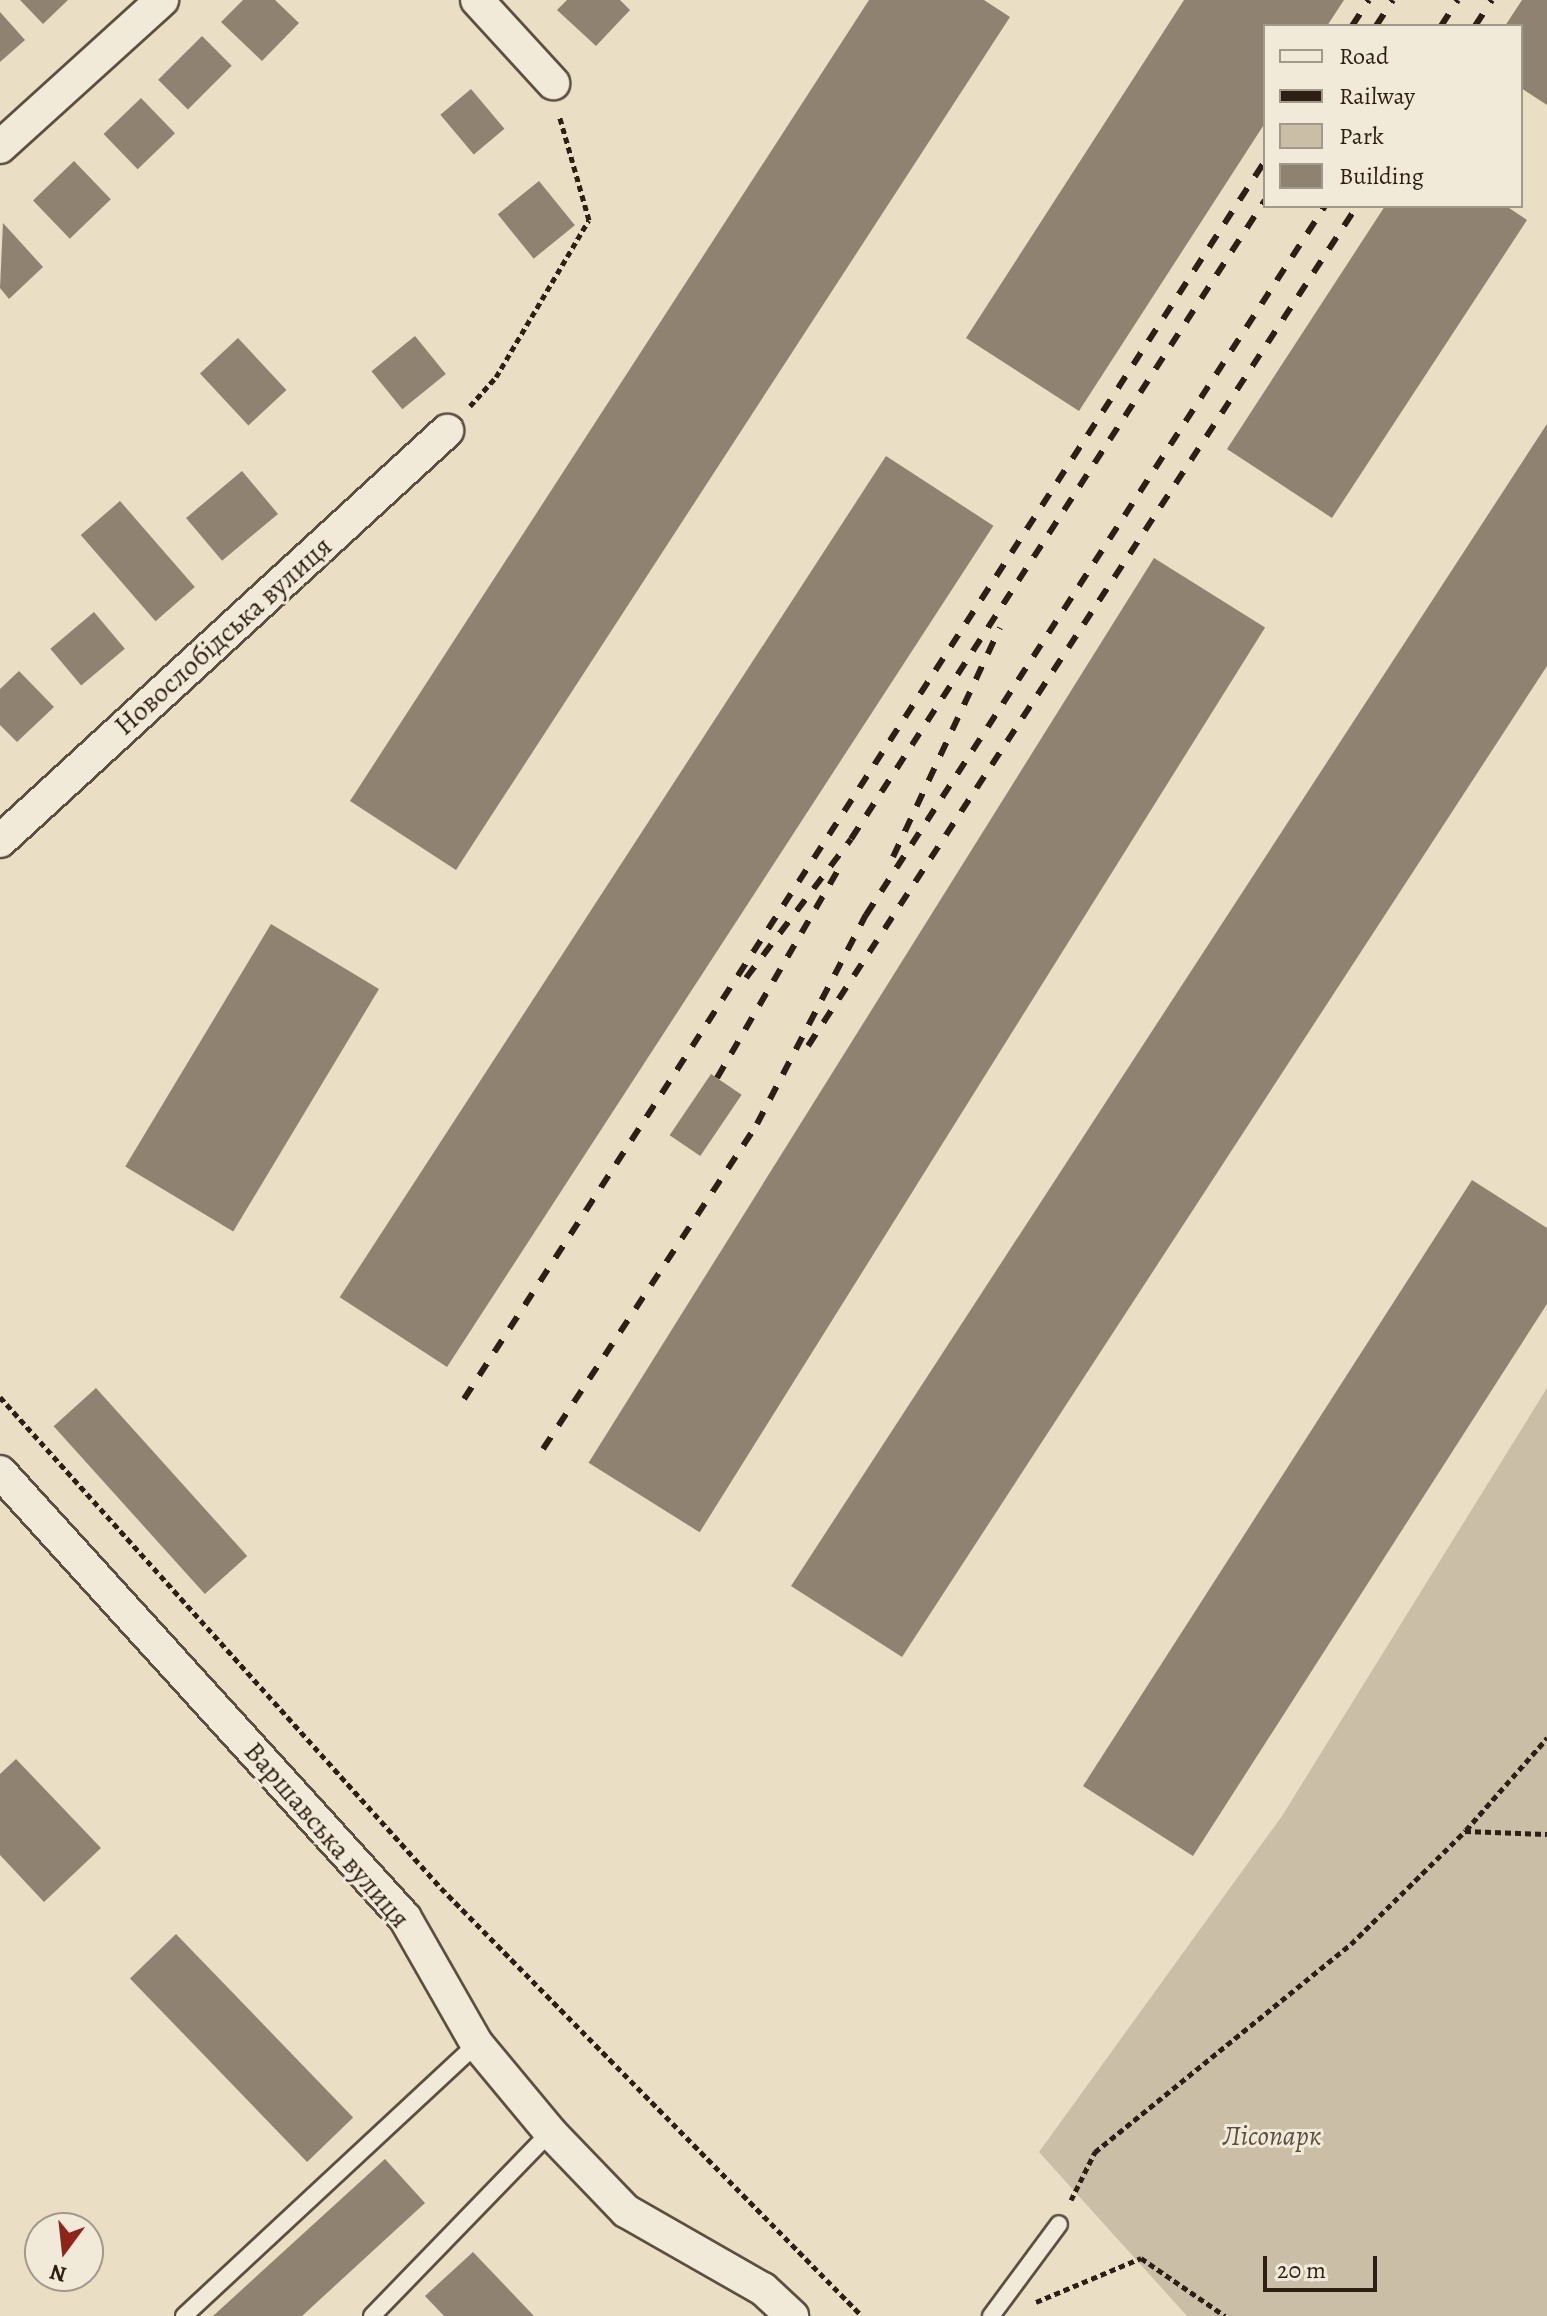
<!DOCTYPE html>
<html>
<head>
<meta charset="utf-8">
<style>
  body { margin:0 }
  #map { position:relative; width:1547px; height:2316px; overflow:hidden; background:#eadec5; font-family:Alegreya,serif }
  div>[style] { position:absolute }
  .green>* { inset:0; background:#cabea7 }
  .building>* { inset:0; background:#908270; transform-origin:0 0 }
  .path>* { height:5px; margin-top:-2.5px; transform-origin:0; background:repeating-linear-gradient(90deg,#2e1f14 0 6px,transparent 0 10px) }
  .roads { filter:drop-shadow(2px 0 #5d4f40) drop-shadow(-2px 0 #5d4f40) drop-shadow(0 2px #5d4f40) drop-shadow(0 -2px #5d4f40) }
  .lane>* { height:16px; margin:-8px; padding:0 8px; transform-origin:8px; border-radius:8px; background:#f1ead9 }
  .street>* { height:32px; margin:-16px; padding:0 16px; transform-origin:16px; border-radius:16px; background:#f1ead9 }
  .rail>* { height:6px; margin-top:-3px; transform-origin:0; background:repeating-linear-gradient(90deg,#2e1f14 0 14px,transparent 0 28px) }
  span { translate:-50% -50%; white-space:nowrap; text-align:center; line-height:1.15; -webkit-text-stroke:6px #f1ead9; paint-order:stroke }
  .street-label { font-size:28px; color:#2e1f14 }
  .park-label { font-size:28px; color:#5d4f40; font-style:italic }
  .legend { position:absolute; left:1263px; top:24px; width:260px; height:184px; box-sizing:border-box; background:#f1ead9; border:2px solid #a3998a; margin:0; padding:10px 14px; list-style:none; font-size:24px; color:#2e1f14 }
  .legend li { display:flex; align-items:center; gap:16px; height:40px }
  .legend b { width:40px; border:2px solid #a3998a }
  .north { position:absolute; left:24px; top:2212px; width:80px; height:80px; box-sizing:border-box; background:#f1ead9; border:2px solid #a3998a; border-radius:50%; rotate:195deg; font-size:22px; font-weight:700; line-height:32px; text-align:center; color:#2e1f14 }
  .north::after { content:''; display:block; margin:auto; width:28px; height:36px; background:#8f2418; clip-path:polygon(50% 0,100% 100%,50% 72%,0 100%) }
  .scale { position:absolute; left:1263px; top:2256px; width:114px; height:36px; box-sizing:border-box; border:4px solid #2e1f14; border-top:0; padding-left:10px; font-size:24px; line-height:28px; white-space:nowrap; color:#2e1f14; -webkit-text-stroke:6px #f1ead9; paint-order:stroke }
</style>
</head>
<body>
<div id="map">
  <div class="green">
    <div style="clip-path:polygon(1547px 1388px,1547px 2316px,1187px 2316px,1039px 2152px,1282px 1816px)"></div>
  </div>
  <div class="building">
    <div style="clip-path:polygon(20px 0,68px 0,43px 24px)"></div>
    <div style="clip-path:polygon(243px 0,275px 0,299px 23px,262px 61px,221px 22px)"></div>
    <div style="clip-path:polygon(567px 0,620px 0,630px 10px,596px 46px,557px 10px)"></div>
    <div style="clip-path:polygon(869px 0,984px 0,1010px 17px,456px 870px,350px 801px)"></div>
    <div style="clip-path:polygon(1184px 0,1344px 0,1327px 26px,1265px 26px,1265px 123px,1079px 411px,966px 338px)"></div>
    <div style="clip-path:polygon(1522px 0,1547px 0,1547px 105px,1521px 88px,1521px 26px,1505px 26px)"></div>
    <div style="clip-path:polygon(0 12px,25px 40px,0 62px)"></div>
    <div style="left:202px;top:36px;width:42px;height:62px;rotate:45deg"></div>
    <div style="left:471px;top:89px;width:52px;height:40px;rotate:50deg"></div>
    <div style="left:141px;top:98px;width:49px;height:52px;rotate:46deg"></div>
    <div style="left:74px;top:161px;width:53px;height:57px;rotate:46deg"></div>
    <div style="left:539px;top:181px;width:57px;height:53px;rotate:51deg"></div>
    <div style="clip-path:polygon(1385px 206px,1506px 206px,1527px 220px,1332px 518px,1227px 449px)"></div>
    <div style="clip-path:polygon(3px 223px,43px 267px,9px 299px,0 288px)"></div>
    <div style="left:415px;top:336px;width:49px;height:56px;rotate:51deg"></div>
    <div style="left:238px;top:338px;width:71px;height:52px;rotate:47deg"></div>
    <div style="clip-path:polygon(1547px 424px,1547px 666px,902px 1657px,791px 1586px)"></div>
    <div style="left:886px;top:456px;width:128px;height:1003px;rotate:33deg"></div>
    <div style="left:242px;top:471px;width:56px;height:73px;rotate:50deg"></div>
    <div style="left:120px;top:501px;width:114px;height:52px;rotate:49deg"></div>
    <div style="left:1154px;top:558px;width:131px;height:1067px;rotate:32deg"></div>
    <div style="left:94px;top:612px;width:48px;height:57px;rotate:50deg"></div>
    <div style="clip-path:polygon(19px 671px,54px 707px,17px 742px,0 725px,0 689px)"></div>
    <div style="left:271px;top:924px;width:126px;height:283px;rotate:31deg"></div>
    <div style="left:711px;top:1074px;width:37px;height:74px;rotate:34deg"></div>
    <div style="clip-path:polygon(1472px 1180px,1547px 1228px,1547px 1304px,1193px 1856px,1083px 1786px)"></div>
    <div style="left:96px;top:1388px;width:226px;height:57px;rotate:48deg"></div>
    <div style="clip-path:polygon(16px 1759px,101px 1848px,44px 1902px,0 1855px,0 1774px)"></div>
    <div style="left:176px;top:1934px;width:255px;height:64px;rotate:46deg"></div>
    <div style="clip-path:polygon(385px 2159px,425px 2203px,302px 2316px,213px 2316px)"></div>
    <div style="clip-path:polygon(473px 2252px,534px 2316px,444px 2316px,425px 2296px)"></div>
  </div>
  <div class="path">
    <div style="left:470px;top:406px;width:39px;rotate:-48deg"></div>
    <div style="left:496px;top:377px;width:182px;rotate:-59.4deg"></div>
    <div style="left:589px;top:220px;width:109px;rotate:-105.9deg"></div>
    <div style="left:0;top:1397px;width:660px;rotate:48.07deg"></div>
    <div style="left:441px;top:1888px;width:600px;rotate:45.47deg"></div>
    <div style="left:1466px;top:1830px;width:123px;rotate:-48.6deg"></div>
    <div style="left:1071px;top:2200px;width:54px;rotate:-63.4deg"></div>
    <div style="left:1095px;top:2152px;width:330px;rotate:-39.1deg"></div>
    <div style="left:1351px;top:1944px;width:161px;rotate:-44.7deg"></div>
    <div style="left:1465px;top:1831px;width:82px;rotate:2.1deg"></div>
    <div style="left:1036px;top:2302px;width:114px;rotate:-22.7deg"></div>
    <div style="left:1141px;top:2258px;width:102px;rotate:34.6deg"></div>
  </div>
  <div class="roads">
    <div class="lane">
      <div style="left:184px;top:2316px;width:400px;rotate:-42.9deg"></div>
      <div style="left:372px;top:2316px;width:256px;rotate:-45.9deg"></div>
      <div style="left:991px;top:2316px;width:114px;rotate:-53.5deg"></div>
    </div>
    <div class="street">
      <div style="left:477px;top:0;width:113px;rotate:47.5deg"></div>
      <div style="left:0;top:147px;width:219px;rotate:-42.2deg"></div>
      <div style="left:0;top:841px;width:607px;rotate:-42.53deg"></div>
      <div style="left:0;top:1472px;width:602px;rotate:47.76deg"></div>
      <div style="left:405px;top:1918px;width:145px;rotate:60.3deg"></div>
      <div style="left:477px;top:2044px;width:114px;rotate:50.3deg"></div>
      <div style="left:550px;top:2132px;width:110px;rotate:46.1deg"></div>
      <div style="left:626px;top:2211px;width:158px;rotate:29.7deg"></div>
      <div style="left:763px;top:2289px;width:40px;rotate:43deg"></div>
    </div>
  </div>
  <div class="rail">
    <div style="left:1352px;top:26px;width:31px;rotate:-57deg"></div>
    <div style="left:1376px;top:26px;width:31px;rotate:-57deg"></div>
    <div style="left:1441px;top:26px;width:31px;rotate:-57deg"></div>
    <div style="left:1475px;top:26px;width:31px;rotate:-57deg"></div>
    <div style="left:893px;top:857px;width:253px;rotate:-65deg"></div>
    <div style="left:746px;top:978px;width:174px;rotate:-52.9deg"></div>
    <div style="left:851px;top:839px;width:761px;rotate:-57.06deg"></div>
    <div style="left:808px;top:1046px;width:1003px;rotate:-56.83deg"></div>
    <div style="left:717px;top:1078px;width:243px;rotate:-59.8deg"></div>
    <div style="left:464px;top:1399px;width:1475px;rotate:-57.1deg"></div>
    <div style="left:543px;top:1449px;width:389px;rotate:-56.6deg"></div>
    <div style="left:757px;top:1124px;width:236px;rotate:-62.5deg"></div>
    <div style="left:866px;top:915px;width:845px;rotate:-57.08deg"></div>
  </div>
  <div class="street-label">
    <span style="left:223px;top:636px;rotate:-42deg">Новослобідська вулиця</span>
    <span style="left:327px;top:1835px;rotate:49deg">Варшавська вулиця</span>
  </div>
  <div class="park-label">
    <span style="left:1272px;top:2136px">Лісопарк</span>
  </div>
  <ul class="legend">
  <li><b style="height:10px;background:#f1ead9"></b>Road</li>
  <li><b style="height:10px;background:#2e1f14"></b>Railway</li>
  <li><b style="height:22px;background:#cabea7"></b>Park</li>
  <li><b style="height:22px;background:#908270"></b>Building</li>
  </ul>
  <div class="north">N</div>
  <div class="scale">20 m</div>
</div>
</body>
</html>
